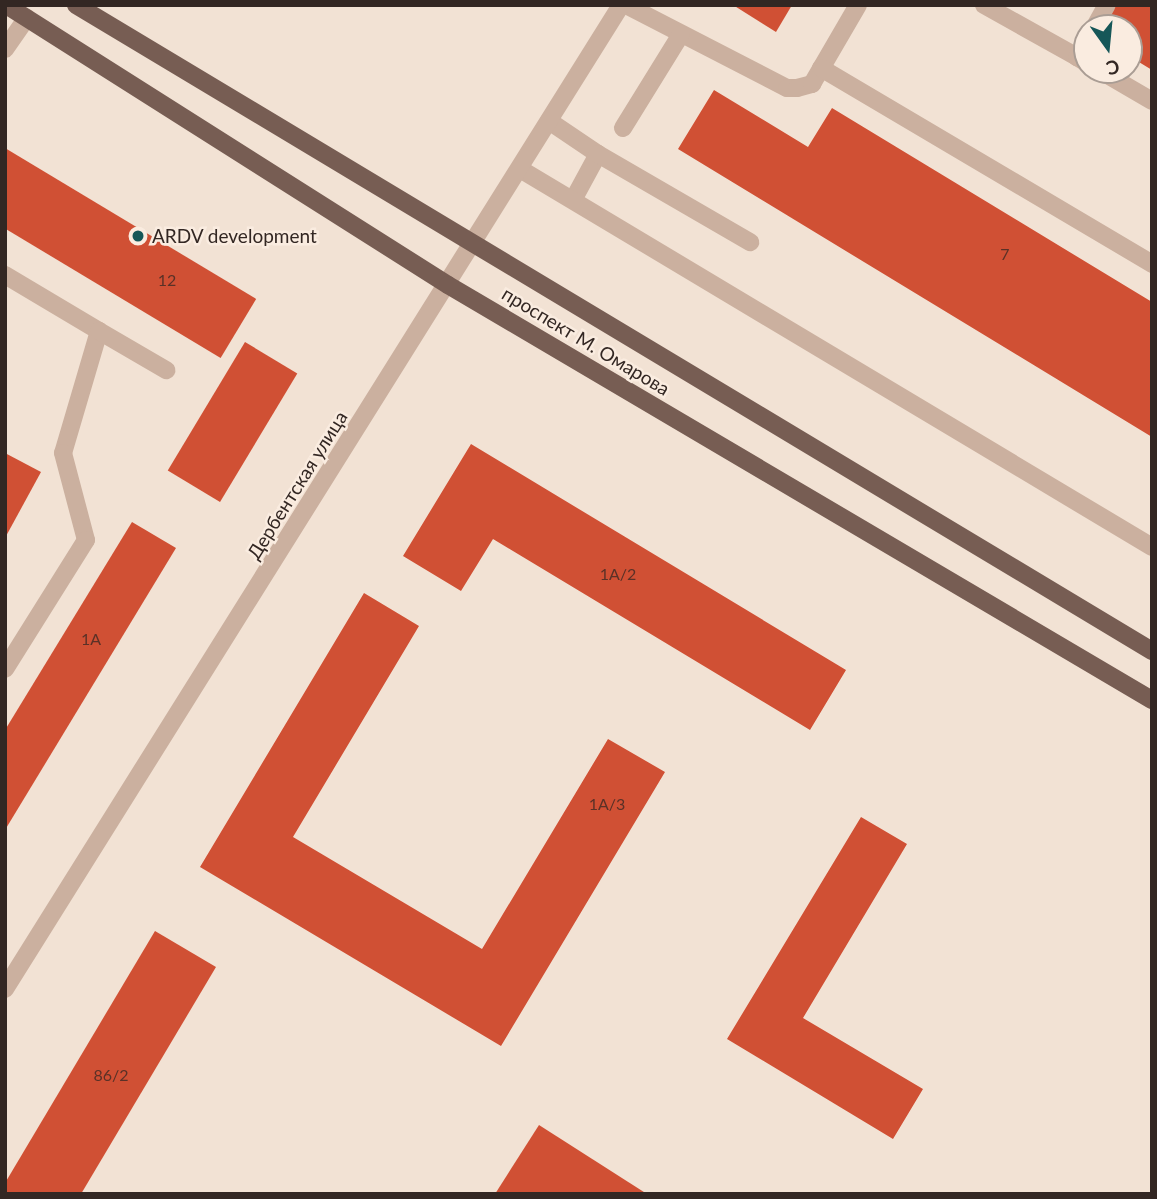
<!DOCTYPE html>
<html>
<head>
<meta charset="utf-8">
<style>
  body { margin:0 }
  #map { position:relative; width:1157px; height:1199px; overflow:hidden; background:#f2e2d4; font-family:Lato,sans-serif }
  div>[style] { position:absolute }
  .building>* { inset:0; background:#d05034; transform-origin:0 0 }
  .minor>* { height:18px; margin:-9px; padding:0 9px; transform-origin:9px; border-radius:9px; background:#cbb09f }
  .major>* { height:18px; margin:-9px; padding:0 9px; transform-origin:9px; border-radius:9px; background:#775d53 }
  .dots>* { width:19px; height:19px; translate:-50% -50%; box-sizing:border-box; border:4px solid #faece0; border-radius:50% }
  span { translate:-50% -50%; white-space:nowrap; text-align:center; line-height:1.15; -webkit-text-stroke:5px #faece0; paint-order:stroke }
  .number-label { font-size:16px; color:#5a3127 }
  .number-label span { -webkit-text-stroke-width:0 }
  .poi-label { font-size:19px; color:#332723 }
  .left { translate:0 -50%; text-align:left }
  .street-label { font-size:19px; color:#332723 }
  .frame { position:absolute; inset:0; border:7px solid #332723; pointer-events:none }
  .north { position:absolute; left:1073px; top:14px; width:70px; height:70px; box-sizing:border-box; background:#faece0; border:2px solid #aa9d94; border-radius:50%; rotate:165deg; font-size:19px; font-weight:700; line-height:28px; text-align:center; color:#332723 }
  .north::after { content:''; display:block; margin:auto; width:24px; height:32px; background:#165758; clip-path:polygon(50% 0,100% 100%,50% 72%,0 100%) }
</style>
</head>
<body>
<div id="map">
  <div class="building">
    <div style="clip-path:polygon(733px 5px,792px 5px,776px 32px)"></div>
    <div style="clip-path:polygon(1114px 5px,1152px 5px,1152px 70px,1129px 56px,1129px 28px,1100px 28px)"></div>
    <div style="clip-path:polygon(714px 90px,808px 147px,832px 108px,1152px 302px,1152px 437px,678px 149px)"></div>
    <div style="left:5px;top:148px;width:293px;height:69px;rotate:31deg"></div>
    <div style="left:245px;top:342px;width:61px;height:150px;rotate:31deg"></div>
    <div style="clip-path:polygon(471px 444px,846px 670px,810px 730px,493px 539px,461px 591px,403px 556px)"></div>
    <div style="clip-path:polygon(5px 453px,41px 472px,5px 538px)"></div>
    <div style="clip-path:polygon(132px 522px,176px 548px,5px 830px,5px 730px)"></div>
    <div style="clip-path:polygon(364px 593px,419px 626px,293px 837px,482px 949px,608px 739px,665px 772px,501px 1046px,200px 867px)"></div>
    <div style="clip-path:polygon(861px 817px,907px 844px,803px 1018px,923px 1089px,893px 1139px,727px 1039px)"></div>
    <div style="clip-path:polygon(155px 931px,216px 967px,81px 1194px,5px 1194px,5px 1183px)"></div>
    <div style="clip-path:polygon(539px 1125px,647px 1194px,495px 1194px)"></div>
  </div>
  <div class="minor">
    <div style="left:626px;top:5px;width:181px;rotate:27.3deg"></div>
    <div style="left:787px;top:88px;width:10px"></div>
    <div style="left:797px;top:88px;width:16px;rotate:-15deg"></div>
    <div style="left:812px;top:84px;width:91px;rotate:-59.8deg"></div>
    <div style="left:984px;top:5px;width:107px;rotate:29.2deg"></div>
    <div style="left:1094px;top:28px;width:26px;rotate:-61deg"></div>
    <div style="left:1087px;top:40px;width:20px;rotate:120deg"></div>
    <div style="left:1077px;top:57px;width:12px;rotate:31deg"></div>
    <div style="left:5px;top:49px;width:38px;rotate:-55deg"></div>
    <div style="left:821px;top:68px;width:385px;rotate:30.6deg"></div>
    <div style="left:1099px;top:70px;width:61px;rotate:30.3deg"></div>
    <div style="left:549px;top:121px;width:59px;rotate:34deg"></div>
    <div style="left:598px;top:154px;width:52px;rotate:118.5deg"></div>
    <div style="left:623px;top:128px;width:110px;rotate:-58.3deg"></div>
    <div style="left:598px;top:154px;width:176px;rotate:30.1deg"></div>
    <div style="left:520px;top:169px;width:736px;rotate:30.88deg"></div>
    <div style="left:5px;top:275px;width:109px;rotate:30.8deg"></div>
    <div style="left:99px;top:331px;width:127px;rotate:106.4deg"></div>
    <div style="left:63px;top:453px;width:90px;rotate:75.2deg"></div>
    <div style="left:86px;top:540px;width:152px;rotate:122.1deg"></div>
    <div style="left:99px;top:331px;width:78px;rotate:30.2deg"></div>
    <div style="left:5px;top:989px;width:1161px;rotate:-57.95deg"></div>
  </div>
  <div class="major">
    <div style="left:6px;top:5px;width:523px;rotate:32.35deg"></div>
    <div style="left:448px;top:285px;width:817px;rotate:30.52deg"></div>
    <div style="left:76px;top:5px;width:1255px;rotate:30.98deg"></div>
  </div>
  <div class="dots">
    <div style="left:138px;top:236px;background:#165758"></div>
  </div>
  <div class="number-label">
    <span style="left:1005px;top:254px">7</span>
    <span style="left:167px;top:280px">12</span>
    <span style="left:618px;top:574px">1А/2</span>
    <span style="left:91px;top:639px">1А</span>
    <span style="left:607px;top:804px">1А/3</span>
    <span style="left:111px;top:1075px">86/2</span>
  </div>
  <div class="poi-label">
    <span class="left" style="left:152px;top:236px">ARDV development</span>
  </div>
  <div class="street-label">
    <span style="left:586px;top:341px;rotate:31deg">проспект М. Омарова</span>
    <span style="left:297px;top:485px;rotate:-58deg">Дербентская улица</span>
  </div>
  <div class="frame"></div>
  <div class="north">С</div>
</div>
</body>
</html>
